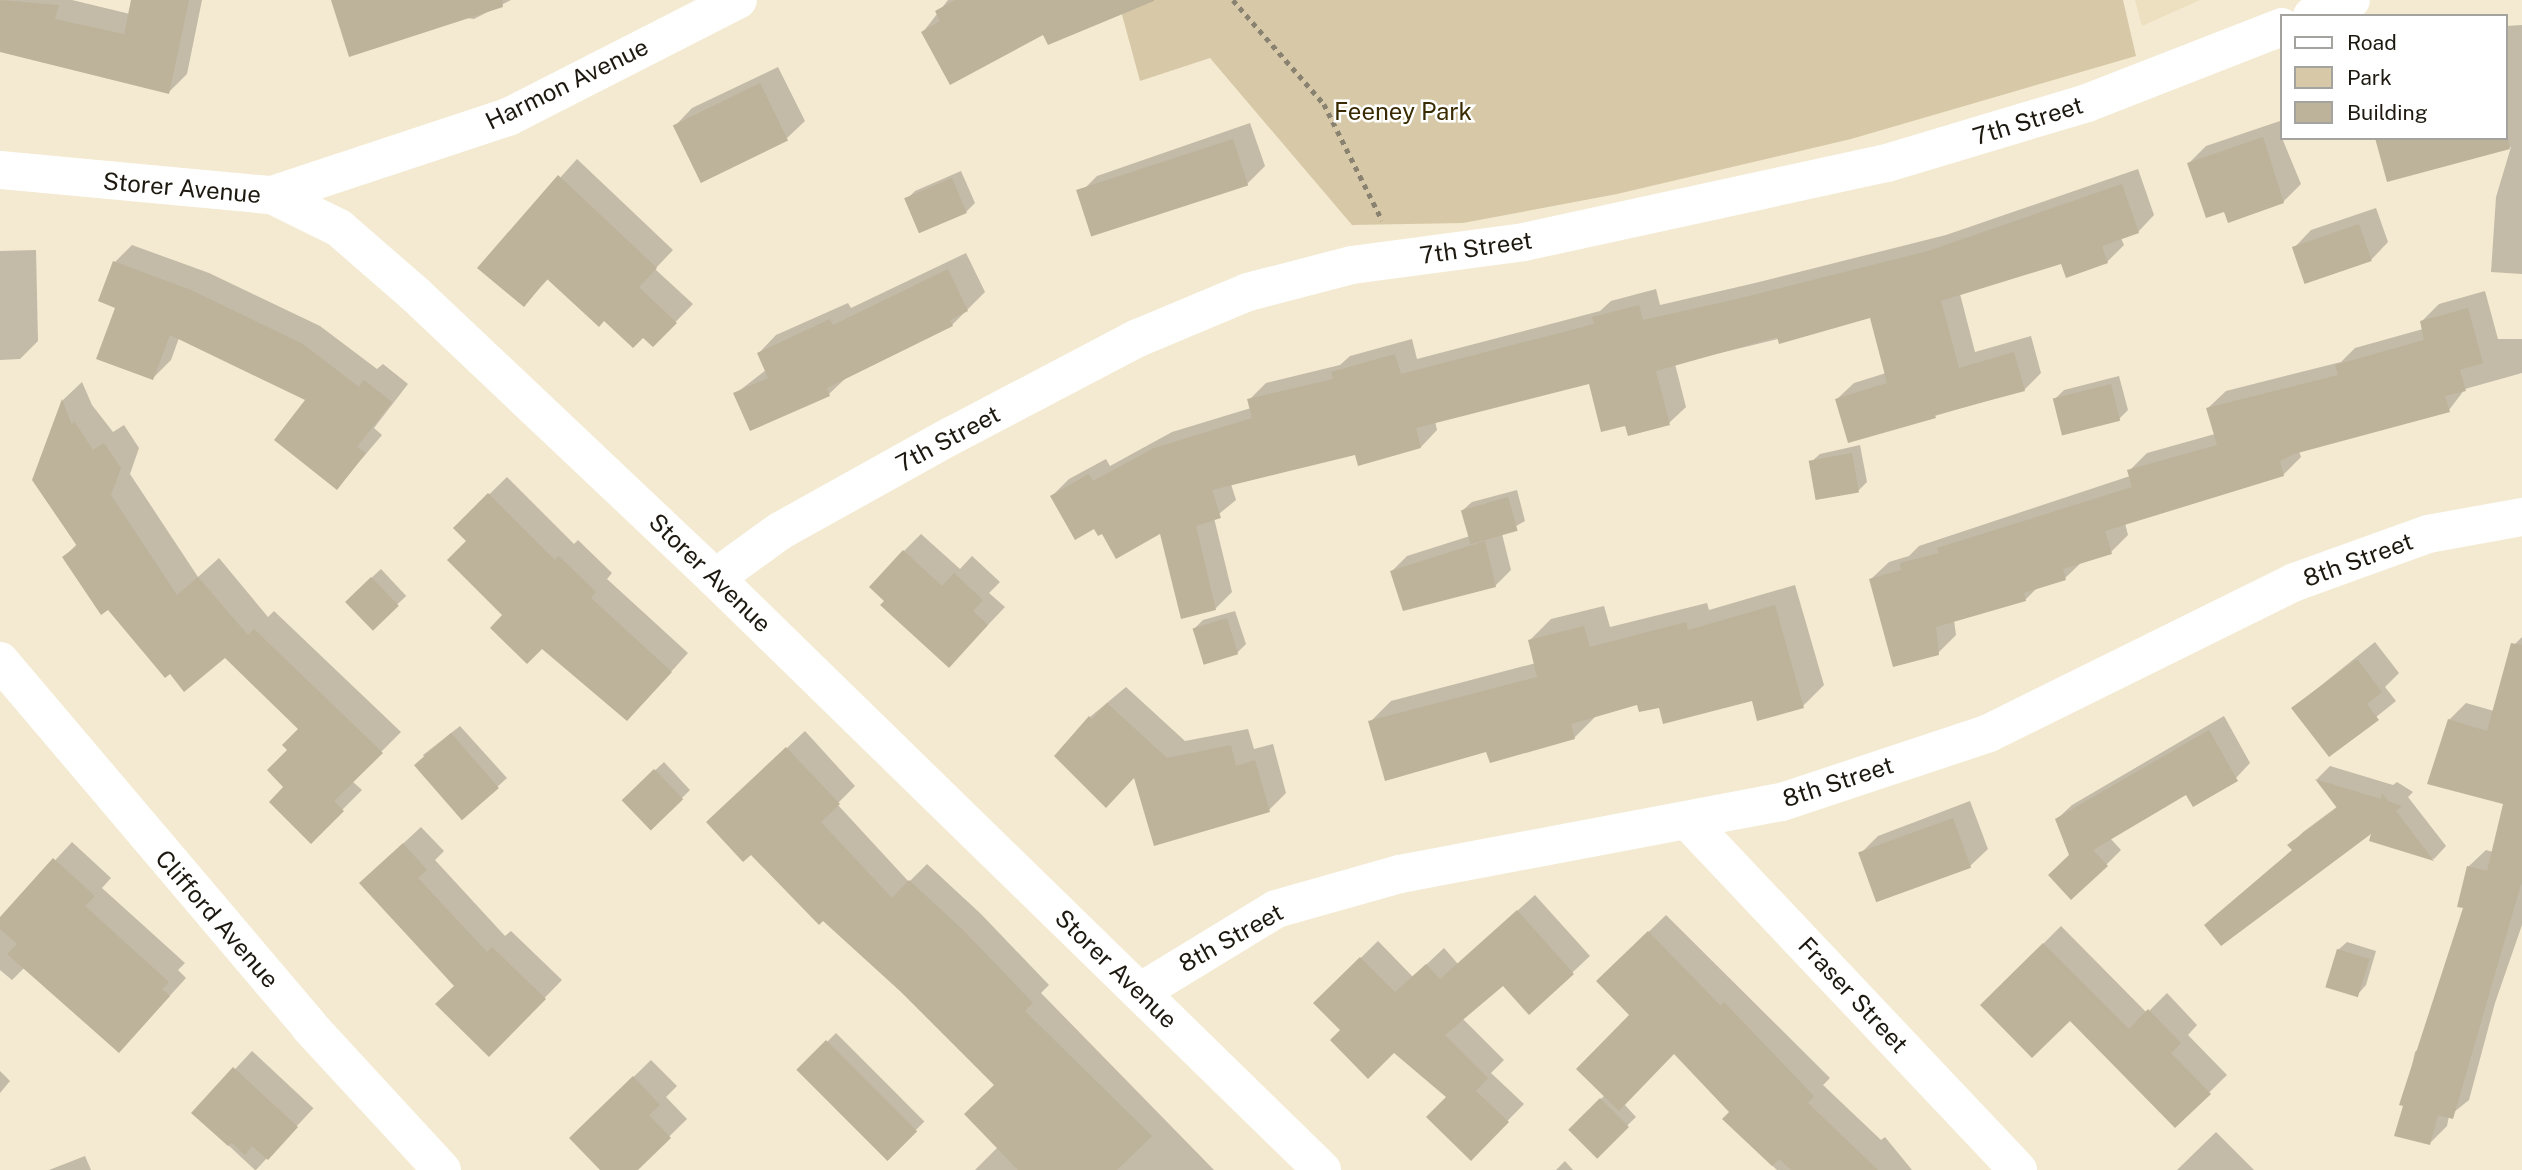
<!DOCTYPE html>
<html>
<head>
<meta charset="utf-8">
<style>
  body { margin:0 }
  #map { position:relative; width:2522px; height:1170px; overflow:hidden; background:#f4ead1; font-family:"Public Sans",sans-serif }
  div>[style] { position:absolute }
  .built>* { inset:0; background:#ede0c0 }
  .green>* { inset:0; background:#d7c9a7 }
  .shadow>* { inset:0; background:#0003; transform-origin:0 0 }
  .building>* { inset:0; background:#bdb39b; transform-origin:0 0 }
  .path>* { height:4.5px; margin-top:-2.25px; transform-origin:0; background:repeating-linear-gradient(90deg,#898271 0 5px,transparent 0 10px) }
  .minor>* { height:38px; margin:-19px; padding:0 19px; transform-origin:19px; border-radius:19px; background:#fff }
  span { translate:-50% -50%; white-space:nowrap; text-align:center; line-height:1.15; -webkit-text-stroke:5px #fff; paint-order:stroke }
  .street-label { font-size:24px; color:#1d1910 }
  .park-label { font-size:24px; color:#392a00 }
  .legend { position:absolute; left:2280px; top:14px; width:228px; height:126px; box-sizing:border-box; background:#fff; border:2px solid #a5a39f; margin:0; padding:9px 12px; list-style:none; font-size:21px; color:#1d1910 }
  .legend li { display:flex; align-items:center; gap:14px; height:35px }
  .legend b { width:35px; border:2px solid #a5a39f }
</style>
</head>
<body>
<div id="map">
  <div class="built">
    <div style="clip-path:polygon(2135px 0,2200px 0,2142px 26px)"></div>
  </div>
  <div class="green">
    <div style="clip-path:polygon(1118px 0,2123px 0,2136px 56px,1851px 139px,1617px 194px,1463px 223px,1352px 225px,1210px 58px,1140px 81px)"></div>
  </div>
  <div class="shadow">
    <div style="clip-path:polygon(0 0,72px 0,130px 14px,135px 0,202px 0,187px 74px,169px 92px,0 51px)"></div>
    <div style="clip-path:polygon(335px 0,511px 0,474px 19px)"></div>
    <div style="clip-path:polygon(948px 0,1121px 0,1044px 33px,923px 32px)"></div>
    <div style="clip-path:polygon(2522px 25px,2522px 274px,2491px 272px,2496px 197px,2511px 147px,2388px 180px,2506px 138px,2506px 26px)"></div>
    <div style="clip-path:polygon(778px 67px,805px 121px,787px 138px,675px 126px,692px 108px)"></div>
    <div style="clip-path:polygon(2280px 121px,2282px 138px,2301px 184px,2283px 202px,2189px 163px,2206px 146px)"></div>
    <div style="clip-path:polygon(1250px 123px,1265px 166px,1247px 184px,1079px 194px,1097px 176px)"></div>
    <div style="clip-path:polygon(577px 159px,673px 250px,655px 269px,693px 304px,653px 345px,643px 335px,605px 319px,549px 278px,524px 305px,480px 267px)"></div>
    <div style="clip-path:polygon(2138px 169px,2154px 215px,2138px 232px,2121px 238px,2124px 245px,2107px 262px,2062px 262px,1960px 294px,1975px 352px,2031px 336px,2041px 373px,2024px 390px,1849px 441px,1837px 399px,1854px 383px,1886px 373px,1872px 316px,1675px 364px,1686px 407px,1669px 423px,1626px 424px,1590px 382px,1435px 421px,1437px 430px,1421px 447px,1356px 452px,1231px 484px,1236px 500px,1214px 518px,1232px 592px,1215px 609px,1161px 531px,1103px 532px,1052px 496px,1069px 479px,1106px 459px,1110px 466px,1172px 432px,1251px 408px,1249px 400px,1266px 383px,1340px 365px,1350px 356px,1412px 339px,1417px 359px,1600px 311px,1611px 301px,1656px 289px,1660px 305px,1755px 283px,1946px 235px)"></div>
    <div style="clip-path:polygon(961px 171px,975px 203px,966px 212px,906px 200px,915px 191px)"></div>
    <div style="clip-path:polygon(2376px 208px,2388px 242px,2371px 260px,2294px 248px,2311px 230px)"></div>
    <div style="clip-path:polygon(132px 245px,209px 273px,320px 326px,377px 369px,383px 364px,408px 384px,374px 428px,382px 435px,337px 488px,308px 400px,179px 338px,171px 360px,153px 378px,117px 307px,115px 262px)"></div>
    <div style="clip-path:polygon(36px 250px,38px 341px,20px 359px,0 360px,0 251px)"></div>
    <div style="clip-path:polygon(966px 253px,985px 292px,952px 325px,848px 376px,829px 394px,735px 394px,766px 370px,759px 353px,776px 335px,848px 303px,851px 308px)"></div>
    <div style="clip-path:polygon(2485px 291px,2498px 339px,2522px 339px,2522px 373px,2465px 389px,2449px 410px,2299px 451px,2301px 457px,2283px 475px,2125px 523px,2128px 535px,2111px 552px,2083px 561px,2065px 578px,2038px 587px,2025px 600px,1954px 620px,1956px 635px,1938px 653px,1871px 579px,1889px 562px,1909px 556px,1919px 546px,2130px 476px,2129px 471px,2147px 453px,2215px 434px,2208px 408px,2226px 391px,2341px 362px,2355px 348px,2423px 329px,2421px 322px,2439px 304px)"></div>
    <div style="clip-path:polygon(2119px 376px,2128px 410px,2119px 419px,2055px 399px,2064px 390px)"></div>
    <div style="clip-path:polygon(82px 382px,92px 405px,113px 432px,124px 425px,139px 448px,130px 474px,198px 577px,219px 558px,268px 617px,274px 611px,401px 732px,352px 781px,362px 790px,311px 841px,286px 787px,290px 750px,300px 729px,225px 656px,64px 557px,77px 544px,34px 480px,63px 400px)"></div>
    <div style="clip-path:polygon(1860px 445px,1867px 482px,1858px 491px,1811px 462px,1820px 454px)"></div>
    <div style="clip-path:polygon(507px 477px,574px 544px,578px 540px,612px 573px,607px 579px,688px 653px,644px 702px,504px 615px,468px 541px,455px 528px)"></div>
    <div style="clip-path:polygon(1517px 490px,1525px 521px,1502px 534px,1511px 570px,1495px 586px,1392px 571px,1407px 556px,1470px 536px,1463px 510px,1472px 502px)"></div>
    <div style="clip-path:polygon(921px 534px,960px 569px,972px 556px,1000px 582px,989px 593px,1005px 607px,966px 648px,886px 601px,904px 551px)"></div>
    <div style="left:381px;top:569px;width:37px;height:47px;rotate:47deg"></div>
    <div style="clip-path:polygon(1795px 585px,1824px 685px,1803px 706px,1753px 699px,1639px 703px,1595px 717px,1574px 738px,1488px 750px,1370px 722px,1391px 701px,1536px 663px,1530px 640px,1551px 619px,1604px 606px,1610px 627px,1707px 603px,1709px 610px)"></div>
    <div style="clip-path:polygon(1235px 611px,1246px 644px,1237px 653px,1194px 629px,1203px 620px)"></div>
    <div style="clip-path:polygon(2522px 637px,2522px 925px,2495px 1003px,2469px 1100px,2449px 1116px,2447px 1126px,2430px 1143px,2397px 1135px,2415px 1052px,2421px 1046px,2465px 907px,2468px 867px,2486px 850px,2493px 852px,2505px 802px,2449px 720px,2466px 703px,2494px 711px,2512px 647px)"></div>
    <div style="clip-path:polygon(2375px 642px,2399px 673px,2385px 687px,2396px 701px,2329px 755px,2293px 708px)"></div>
    <div style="clip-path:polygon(1126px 687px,1185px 741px,1248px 729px,1254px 749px,1273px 744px,1286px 793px,1269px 810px,1135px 775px,1090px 717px)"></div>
    <div style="clip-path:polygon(2224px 716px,2250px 763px,2236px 778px,2187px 793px,2110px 838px,2121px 850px,2106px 865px,2071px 855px,2057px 819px,2072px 805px)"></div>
    <div style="clip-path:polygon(460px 726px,507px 778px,463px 818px,423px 755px)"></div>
    <div style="clip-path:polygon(805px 731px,855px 786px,837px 804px,909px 882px,927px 864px,981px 914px,1049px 985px,1041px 993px,1214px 1170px,975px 1170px,998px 1147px,996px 1085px,726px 805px)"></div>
    <div style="clip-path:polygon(664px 762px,690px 790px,682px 798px,632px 792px)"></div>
    <div style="clip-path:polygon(2330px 766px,2393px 785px,2397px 782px,2413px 792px,2408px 797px,2446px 846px,2434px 859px,2371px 839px,2374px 829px,2293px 849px,2290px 845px,2303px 832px,2338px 806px,2317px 779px)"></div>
    <div style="clip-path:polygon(1970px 801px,1988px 849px,1970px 866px,1878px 901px,1861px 853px,1878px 836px)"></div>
    <div style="clip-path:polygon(421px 827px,444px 851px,435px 860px,505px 936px,511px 931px,562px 980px,489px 1055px,456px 986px,379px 866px)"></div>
    <div style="clip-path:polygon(72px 842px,111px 878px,102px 888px,185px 963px,178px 970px,186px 978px,136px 1033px,25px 967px,12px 980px,0 970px,0 920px)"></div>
    <div style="clip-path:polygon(1535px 895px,1590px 956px,1529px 1013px,1503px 983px,1462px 1018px,1504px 1060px,1491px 1073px,1524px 1104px,1471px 1158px,1448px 1097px,1394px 1051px,1342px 1030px,1315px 1003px,1378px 941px,1413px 977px,1444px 948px,1458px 964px)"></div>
    <div style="clip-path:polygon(1666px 915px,1830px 1078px,1823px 1085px,1881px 1140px,1885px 1137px,1912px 1170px,1777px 1170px,1724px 1119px,1731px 1112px,1674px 1052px,1624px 1104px,1636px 1117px,1596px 1156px,1570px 1129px,1605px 1095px,1631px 1015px,1598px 981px)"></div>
    <div style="clip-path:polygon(2061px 926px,2147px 1013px,2167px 993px,2197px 1025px,2188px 1035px,2227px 1075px,2175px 1126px,2070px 1018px,1982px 1005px)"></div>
    <div style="clip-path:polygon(2347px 942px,2376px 951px,2366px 985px,2358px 994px,2338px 950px)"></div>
    <div style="left:836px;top:1033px;width:125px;height:53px;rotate:45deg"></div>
    <div style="left:252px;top:1051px;width:84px;height:85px;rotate:43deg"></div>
    <div style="clip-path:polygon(651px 1060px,677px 1086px,666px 1097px,687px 1119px,635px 1170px,617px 1170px,571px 1138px)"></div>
    <div style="clip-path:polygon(0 1071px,10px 1081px,0 1093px)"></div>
    <div style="clip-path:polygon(2216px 1132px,2254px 1170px,2177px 1170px)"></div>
    <div style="clip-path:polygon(85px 1156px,91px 1170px,49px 1170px)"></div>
    <div style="clip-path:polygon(1565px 1161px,1573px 1170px,1556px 1170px)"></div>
  </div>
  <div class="building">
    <div style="clip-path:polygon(0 0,59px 5px,55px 19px,124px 34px,131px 0,189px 0,169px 94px,0 52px)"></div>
    <div style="clip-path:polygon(331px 0,502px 0,503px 7px,349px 57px)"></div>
    <div style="clip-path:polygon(955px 0,1154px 0,1154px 1px,1048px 45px,1043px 35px,950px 85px,921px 32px,940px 21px,935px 11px)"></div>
    <div style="left:760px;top:83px;width:64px;height:97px;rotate:64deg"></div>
    <div style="clip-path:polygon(2263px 137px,2284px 203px,2228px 223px,2224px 212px,2206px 218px,2187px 163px)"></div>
    <div style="clip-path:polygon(2375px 138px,2508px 138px,2510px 149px,2387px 182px)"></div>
    <div style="left:1233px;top:139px;width:49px;height:165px;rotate:72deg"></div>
    <div style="clip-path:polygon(558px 175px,657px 268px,639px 287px,677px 323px,653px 347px,643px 338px,633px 348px,604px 321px,599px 327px,547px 279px,524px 307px,477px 268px)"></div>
    <div style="left:952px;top:178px;width:38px;height:52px;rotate:67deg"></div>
    <div style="clip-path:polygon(2122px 184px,2139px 233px,2102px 246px,2108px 263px,2066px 278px,2061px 264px,1941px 301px,1959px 368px,2014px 352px,2025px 391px,1935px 415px,1936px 418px,1848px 443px,1835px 399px,1887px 383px,1870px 318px,1779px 344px,1777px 337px,1656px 371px,1670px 425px,1628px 436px,1625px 426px,1601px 432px,1589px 384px,1416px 428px,1421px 448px,1358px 466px,1355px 455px,1212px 490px,1221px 518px,1196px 526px,1216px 610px,1181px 619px,1160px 534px,1116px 559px,1102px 534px,1098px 536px,1094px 529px,1075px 540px,1050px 496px,1089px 474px,1093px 481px,1154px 448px,1252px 418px,1247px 399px,1333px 379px,1331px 372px,1395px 354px,1401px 374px,1594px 324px,1592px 317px,1639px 305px,1643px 320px,1737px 299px,1928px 251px)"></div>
    <div style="left:2359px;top:224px;width:39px;height:71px;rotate:71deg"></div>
    <div style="clip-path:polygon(113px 261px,191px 290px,303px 344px,359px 387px,364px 380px,392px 402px,357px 447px,366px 453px,337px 490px,274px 440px,305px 400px,170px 335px,153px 380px,96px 359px,115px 308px,98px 301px)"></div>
    <div style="clip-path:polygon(948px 269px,968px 311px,950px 320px,953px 326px,827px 388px,830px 396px,750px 431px,733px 393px,768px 378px,757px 353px,830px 319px,833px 325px)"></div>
    <div style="clip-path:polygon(2468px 308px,2483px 363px,2460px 370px,2466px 391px,2445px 396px,2450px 412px,2294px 454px,2280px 461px,2284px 476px,2105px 531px,2112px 554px,2063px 569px,2066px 580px,2024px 593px,2026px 601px,1936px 627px,1939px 655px,1893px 667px,1869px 579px,1901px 570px,1900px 563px,1939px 553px,1937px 548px,2132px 487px,2127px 470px,2217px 445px,2206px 408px,2338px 375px,2335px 365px,2424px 340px,2420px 321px)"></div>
    <div style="left:2111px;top:384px;width:38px;height:60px;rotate:76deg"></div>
    <div style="clip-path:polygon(62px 399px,72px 425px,74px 421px,93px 450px,104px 443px,121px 468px,111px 495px,177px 595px,198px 577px,248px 635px,254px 629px,383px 753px,334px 801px,344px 811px,311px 844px,269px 802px,283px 787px,267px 770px,287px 750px,282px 745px,298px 729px,225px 658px,184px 692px,170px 674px,165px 678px,108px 610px,101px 615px,62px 557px,77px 546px,32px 480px)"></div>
    <div style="left:1852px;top:453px;width:40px;height:44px;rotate:80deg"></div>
    <div style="clip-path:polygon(488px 493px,555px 560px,559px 556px,596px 592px,591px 598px,672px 672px,627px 721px,542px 649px,527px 664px,490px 628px,502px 615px,447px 560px,466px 541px,453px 528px)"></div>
    <div style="left:1508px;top:497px;width:35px;height:49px;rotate:74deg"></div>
    <div style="clip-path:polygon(1485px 541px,1496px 587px,1403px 611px,1390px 571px)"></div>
    <div style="clip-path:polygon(903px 550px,942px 586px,954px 573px,983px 600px,973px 611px,988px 625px,949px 668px,880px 605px,884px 601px,869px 587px)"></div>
    <div style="left:371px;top:577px;width:40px;height:36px;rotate:46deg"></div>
    <div style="clip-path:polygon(1775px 605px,1804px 708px,1757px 721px,1752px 701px,1663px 724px,1659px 708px,1639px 712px,1637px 705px,1571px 724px,1575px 739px,1490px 763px,1486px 752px,1385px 781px,1368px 721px,1537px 677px,1528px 640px,1584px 626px,1590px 647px,1686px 622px,1688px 630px)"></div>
    <div style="left:1227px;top:618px;width:38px;height:36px;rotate:73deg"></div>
    <div style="clip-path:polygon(2511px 643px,2522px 645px,2522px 881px,2453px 1119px,2438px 1115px,2430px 1145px,2394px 1136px,2403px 1106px,2399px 1105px,2463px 908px,2457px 907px,2467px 866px,2487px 871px,2503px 804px,2427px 784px,2448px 719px,2487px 731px)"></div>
    <div style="clip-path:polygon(2357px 659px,2382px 692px,2367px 704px,2379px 720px,2329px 757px,2291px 708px)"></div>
    <div style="clip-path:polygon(1107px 703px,1167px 758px,1231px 745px,1236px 766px,1255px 760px,1270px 812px,1154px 846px,1134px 778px,1106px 808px,1054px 756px,1089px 716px,1092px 719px)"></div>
    <div style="clip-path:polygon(2209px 730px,2238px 781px,2193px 807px,2186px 795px,2093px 850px,2108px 866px,2071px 900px,2048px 875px,2069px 855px,2055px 819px)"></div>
    <div style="left:451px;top:733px;width:73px;height:49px;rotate:49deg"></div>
    <div style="clip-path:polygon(786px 747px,840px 804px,821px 822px,892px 898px,909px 880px,964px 931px,1033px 1003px,1025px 1011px,1152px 1136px,1117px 1170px,1018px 1170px,964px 1114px,994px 1085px,901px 992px,823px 921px,819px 925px,751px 855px,743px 862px,706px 822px)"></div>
    <div style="left:654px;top:769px;width:42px;height:45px;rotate:46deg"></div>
    <div style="clip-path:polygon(2315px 779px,2381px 799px,2382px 793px,2388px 801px,2402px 806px,2396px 811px,2434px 861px,2369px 841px,2371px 834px,2221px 946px,2204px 925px,2292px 850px,2287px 845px,2337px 808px)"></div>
    <div style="left:1953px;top:818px;width:53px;height:101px;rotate:70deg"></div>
    <div style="clip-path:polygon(403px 843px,427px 870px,418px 878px,487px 952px,492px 947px,546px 999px,489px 1057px,435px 1004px,454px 986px,359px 883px)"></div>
    <div style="clip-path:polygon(53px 858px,95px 896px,85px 906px,169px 982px,162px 989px,170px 996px,119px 1053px,7px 954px,17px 944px,0 929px,0 917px)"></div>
    <div style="clip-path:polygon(1517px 910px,1574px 974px,1529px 1015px,1503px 986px,1445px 1035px,1488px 1078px,1476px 1091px,1509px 1122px,1471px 1161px,1426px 1117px,1446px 1097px,1394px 1053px,1368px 1079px,1330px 1040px,1340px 1030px,1313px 1003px,1360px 957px,1395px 992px,1426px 964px,1440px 979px)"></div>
    <div style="clip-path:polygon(1648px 931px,1721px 1006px,1724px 1002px,1814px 1096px,1808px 1103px,1878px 1170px,1791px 1170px,1779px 1159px,1772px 1166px,1722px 1119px,1729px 1112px,1674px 1054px,1619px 1111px,1576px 1069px,1629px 1015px,1596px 981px)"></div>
    <div style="clip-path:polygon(2043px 943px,2129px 1029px,2148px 1009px,2181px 1043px,2171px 1053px,2211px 1094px,2175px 1128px,2070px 1021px,2032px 1058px,1980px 1005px)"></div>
    <div style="left:2337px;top:949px;width:34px;height:40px;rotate:17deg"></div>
    <div style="left:826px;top:1040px;width:129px;height:42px;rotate:45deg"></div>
    <div style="clip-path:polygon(233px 1067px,298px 1127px,268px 1160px,252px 1146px,245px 1155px,232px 1143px,228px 1146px,191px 1113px)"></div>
    <div style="clip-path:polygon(633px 1076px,660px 1105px,649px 1115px,671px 1138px,638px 1170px,600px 1170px,569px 1138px)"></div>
    <div style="left:1600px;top:1098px;width:41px;height:45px;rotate:45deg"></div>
  </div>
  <div class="path">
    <div style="left:1233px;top:0;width:138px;rotate:48.8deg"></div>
    <div style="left:1324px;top:104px;width:130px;rotate:63.4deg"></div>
  </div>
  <div class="minor">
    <div style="left:2312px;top:16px;width:42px;rotate:-22.3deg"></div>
    <div style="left:0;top:170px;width:273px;rotate:5.3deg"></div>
    <div style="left:272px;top:195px;width:75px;rotate:26.2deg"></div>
    <div style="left:339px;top:228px;width:102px;rotate:41deg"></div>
    <div style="left:416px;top:295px;width:412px;rotate:43.4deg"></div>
    <div style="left:715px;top:578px;width:848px;rotate:44.28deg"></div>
    <div style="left:272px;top:195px;width:249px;rotate:-18.3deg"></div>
    <div style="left:508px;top:117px;width:258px;rotate:-27deg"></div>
    <div style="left:715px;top:578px;width:80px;rotate:-35.9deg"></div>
    <div style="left:780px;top:531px;width:196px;rotate:-29.1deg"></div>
    <div style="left:951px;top:436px;width:211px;rotate:-27.7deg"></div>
    <div style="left:1138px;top:338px;width:119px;rotate:-22.7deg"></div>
    <div style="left:1248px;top:292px;width:107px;rotate:-14.6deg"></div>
    <div style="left:1352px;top:265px;width:174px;rotate:-7.6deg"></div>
    <div style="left:1524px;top:242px;width:371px;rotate:-12.3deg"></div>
    <div style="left:1887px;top:163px;width:209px;rotate:-16.7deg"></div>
    <div style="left:2087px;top:103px;width:209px;rotate:-21.3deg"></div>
    <div style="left:0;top:661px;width:478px;rotate:49.7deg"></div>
    <div style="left:309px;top:1026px;width:196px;rotate:47.3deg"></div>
    <div style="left:1687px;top:820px;width:482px;rotate:46.6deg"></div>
    <div style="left:1140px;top:992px;width:159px;rotate:-31.4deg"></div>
    <div style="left:1276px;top:909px;width:129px;rotate:-15.8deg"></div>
    <div style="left:1400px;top:874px;width:389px;rotate:-10.7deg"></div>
    <div style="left:1782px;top:802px;width:218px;rotate:-18.4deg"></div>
    <div style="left:1989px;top:733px;width:341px;rotate:-26.3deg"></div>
    <div style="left:2295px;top:582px;width:141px;rotate:-19.8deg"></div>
    <div style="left:2428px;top:534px;width:96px;rotate:-10.3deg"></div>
  </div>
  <div class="street-label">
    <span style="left:567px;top:84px;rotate:-26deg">Harmon Avenue</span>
    <span style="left:2028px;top:121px;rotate:-17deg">7th Street</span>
    <span style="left:182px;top:188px;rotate:5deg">Storer Avenue</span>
    <span style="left:1476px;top:248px;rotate:-8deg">7th Street</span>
    <span style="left:948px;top:439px;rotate:-28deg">7th Street</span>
    <span style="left:2358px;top:560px;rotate:-20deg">8th Street</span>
    <span style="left:710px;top:573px;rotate:44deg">Storer Avenue</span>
    <span style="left:1838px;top:782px;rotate:-18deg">8th Street</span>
    <span style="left:217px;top:919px;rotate:49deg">Clifford Avenue</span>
    <span style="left:1231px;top:938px;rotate:-29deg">8th Street</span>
    <span style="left:1116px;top:969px;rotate:44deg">Storer Avenue</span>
    <span style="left:1853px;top:995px;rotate:47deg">Fraser Street</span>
  </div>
  <div class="park-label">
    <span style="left:1403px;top:112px">Feeney Park</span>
  </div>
  <ul class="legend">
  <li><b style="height:9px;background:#fff"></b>Road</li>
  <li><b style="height:19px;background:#d7c9a7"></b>Park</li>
  <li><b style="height:19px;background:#bdb39b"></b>Building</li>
  </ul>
</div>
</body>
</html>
